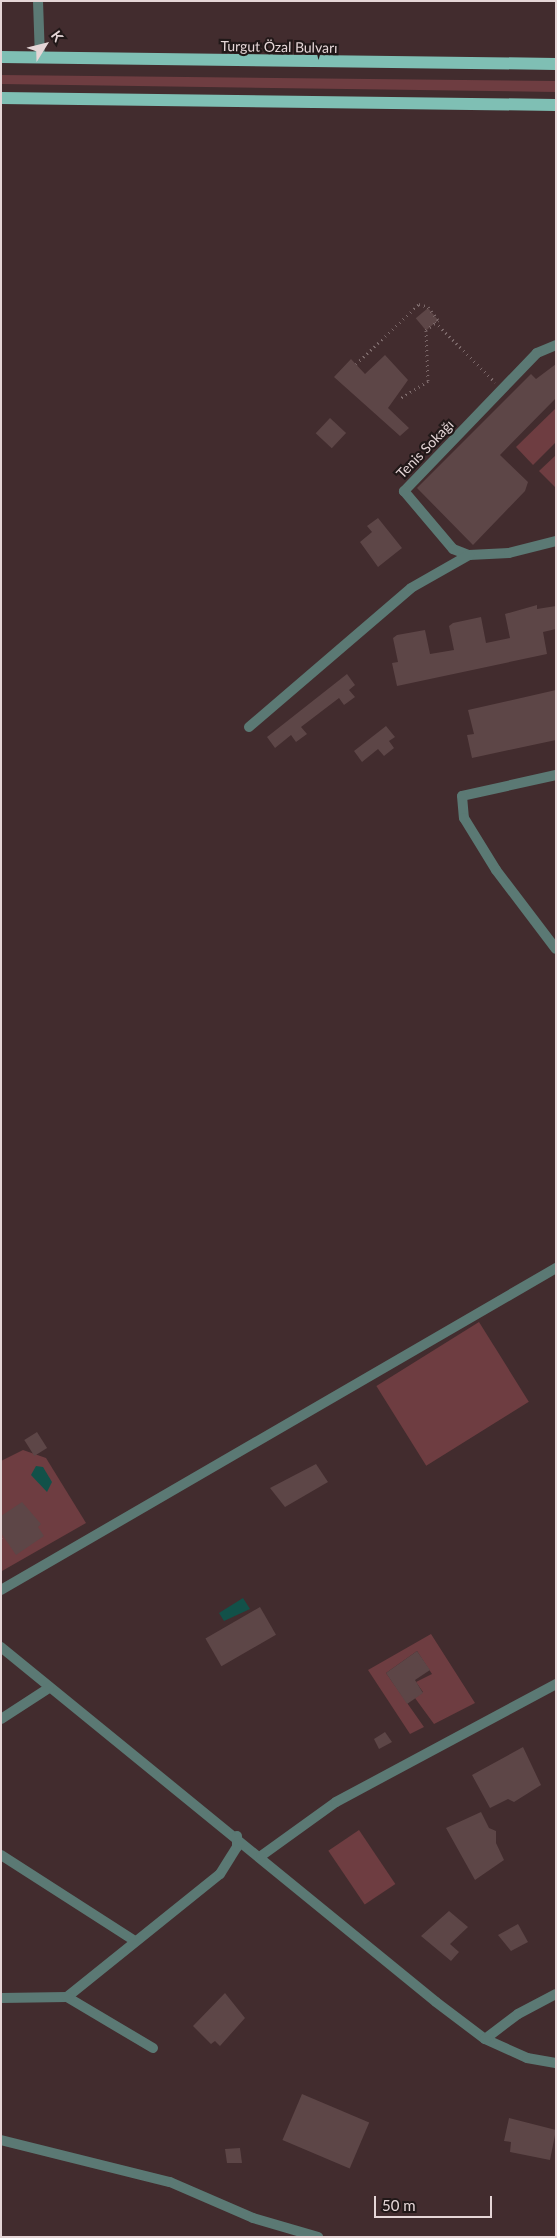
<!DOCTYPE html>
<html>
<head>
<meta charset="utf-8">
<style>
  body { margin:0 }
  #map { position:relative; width:557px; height:2238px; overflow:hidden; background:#422c2e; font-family:Lato,sans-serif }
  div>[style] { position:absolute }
  .green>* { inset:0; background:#6e3d41; transform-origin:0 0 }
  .water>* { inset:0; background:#125149 }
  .building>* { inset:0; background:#5d4647; transform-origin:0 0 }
  .path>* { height:3px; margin-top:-1.5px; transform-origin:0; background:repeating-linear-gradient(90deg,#7c696a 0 1px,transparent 0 5px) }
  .street>* { height:10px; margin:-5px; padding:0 5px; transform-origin:5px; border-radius:5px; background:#5b7974 }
  .primary>* { height:12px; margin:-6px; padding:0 6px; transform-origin:6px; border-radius:6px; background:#7fbfb4 }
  span { translate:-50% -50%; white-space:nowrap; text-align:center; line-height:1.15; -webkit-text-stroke:4.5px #211818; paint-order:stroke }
  .street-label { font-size:14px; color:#e5d6d7 }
  .frame { position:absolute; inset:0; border:2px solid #e5d6d7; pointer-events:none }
  .north { position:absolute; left:20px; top:20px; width:50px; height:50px; -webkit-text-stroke:4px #211818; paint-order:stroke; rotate:54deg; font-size:14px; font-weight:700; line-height:20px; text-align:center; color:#e5d6d7 }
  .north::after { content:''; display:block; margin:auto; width:18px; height:22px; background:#e5d6d7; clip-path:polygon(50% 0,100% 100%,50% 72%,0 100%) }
  .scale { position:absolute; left:374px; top:2196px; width:118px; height:22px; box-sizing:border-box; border:2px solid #e5d6d7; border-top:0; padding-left:6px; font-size:15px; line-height:18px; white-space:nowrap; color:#e5d6d7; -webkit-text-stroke:4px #211818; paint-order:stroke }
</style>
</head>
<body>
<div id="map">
  <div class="green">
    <div style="clip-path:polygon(1px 75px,556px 81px,556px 92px,1px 84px)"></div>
    <div style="clip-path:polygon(556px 408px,556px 442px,533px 465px,516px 447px)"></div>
    <div style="clip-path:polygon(556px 455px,556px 488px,539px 471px)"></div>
    <div style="left:479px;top:1322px;width:94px;height:121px;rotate:58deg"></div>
    <div style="clip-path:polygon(23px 1450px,46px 1458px,86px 1523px,2px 1571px,1px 1461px)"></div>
    <div style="clip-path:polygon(431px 1634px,475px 1703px,434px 1724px,415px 1698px,423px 1692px,416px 1682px,432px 1674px,417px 1651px,386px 1673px,424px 1727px,410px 1734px,368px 1670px)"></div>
    <div style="left:359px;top:1830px;width:65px;height:37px;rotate:56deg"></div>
  </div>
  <div class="water">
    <div style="clip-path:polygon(36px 1466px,43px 1467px,52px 1482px,47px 1492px,31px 1475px)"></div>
    <div style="clip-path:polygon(243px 1598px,250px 1609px,224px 1621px,219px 1613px)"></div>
  </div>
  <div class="building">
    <div style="left:428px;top:308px;width:16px;height:16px;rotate:50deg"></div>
    <div style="clip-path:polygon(385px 355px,408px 380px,388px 408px,409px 428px,400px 436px,334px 377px,351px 359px,365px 374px)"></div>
    <div style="clip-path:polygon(556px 364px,556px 398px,500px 455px,528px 482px,525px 491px,473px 545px,417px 488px,531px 374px,536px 379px)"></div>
    <div style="left:330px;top:418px;width:22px;height:21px;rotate:43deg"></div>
    <div style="clip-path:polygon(378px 518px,402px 548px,378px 567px,360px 542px,372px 532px,367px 526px)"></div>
    <div style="clip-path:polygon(537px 605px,537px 609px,556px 606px,556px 629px,543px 632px,547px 654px,397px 686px,392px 663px,398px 662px,393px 638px,397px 635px,425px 630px,430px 654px,454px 650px,449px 626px,453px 623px,481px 617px,486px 643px,510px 638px,505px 614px)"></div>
    <div style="clip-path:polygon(347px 674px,355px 685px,349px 690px,355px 697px,344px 705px,339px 698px,301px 727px,307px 734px,296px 742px,291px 735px,275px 748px,267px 737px)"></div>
    <div style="clip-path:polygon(556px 690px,556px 740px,472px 758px,467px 735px,474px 734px,468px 710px)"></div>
    <div style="clip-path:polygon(386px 726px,395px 737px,389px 741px,394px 748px,384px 756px,378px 749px,362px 762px,354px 751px)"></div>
    <div style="left:37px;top:1432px;width:19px;height:15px;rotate:58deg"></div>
    <div style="clip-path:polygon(316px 1464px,328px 1482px,285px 1507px,270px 1488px)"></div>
    <div style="clip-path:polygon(22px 1502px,41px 1524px,38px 1527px,44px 1536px,16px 1555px,1px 1533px,1px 1516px)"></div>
    <div style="left:260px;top:1607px;width:32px;height:63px;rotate:60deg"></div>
    <div style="clip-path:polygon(417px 1651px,430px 1670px,415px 1680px,423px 1693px,407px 1704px,386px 1673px)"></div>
    <div style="clip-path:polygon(385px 1732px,392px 1742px,379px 1749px,374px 1739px)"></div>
    <div style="clip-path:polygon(523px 1747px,541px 1785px,514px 1802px,508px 1799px,490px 1808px,472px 1775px)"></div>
    <div style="clip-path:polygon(481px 1812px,489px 1828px,496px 1831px,496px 1843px,504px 1860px,475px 1880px,446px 1828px)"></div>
    <div style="clip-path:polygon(449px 1911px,468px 1927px,450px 1944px,459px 1952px,451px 1961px,421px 1936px)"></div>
    <div style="clip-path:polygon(518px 1924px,528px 1942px,511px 1951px,498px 1935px)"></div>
    <div style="clip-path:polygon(225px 1993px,245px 2018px,220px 2046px,215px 2041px,211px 2044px,193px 2026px)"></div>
    <div style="left:302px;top:2094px;width:73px;height:50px;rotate:23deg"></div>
    <div style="clip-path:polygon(509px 2118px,556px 2130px,550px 2160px,510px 2152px,511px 2142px,504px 2141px)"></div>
    <div style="clip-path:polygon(240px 2148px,242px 2163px,227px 2163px,225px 2149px)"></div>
  </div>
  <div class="path">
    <div style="left:435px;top:322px;width:85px;rotate:45deg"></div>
    <div style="left:356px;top:364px;width:87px;rotate:-43.6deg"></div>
    <div style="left:419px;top:304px;width:9px;rotate:18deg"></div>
    <div style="left:428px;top:307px;width:16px;rotate:52deg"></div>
    <div style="left:438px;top:320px;width:16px;rotate:140deg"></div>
    <div style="left:426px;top:330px;width:51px;rotate:87.8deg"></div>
    <div style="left:428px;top:381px;width:34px;rotate:148deg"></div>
    <div style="left:1px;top:1537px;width:2px;rotate:-27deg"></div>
  </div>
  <div class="street">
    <div style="left:38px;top:1px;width:56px;rotate:88deg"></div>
    <div style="left:556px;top:345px;width:21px;rotate:157deg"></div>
    <div style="left:537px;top:353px;width:192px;rotate:133.9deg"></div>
    <div style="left:404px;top:491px;width:76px;rotate:49.8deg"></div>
    <div style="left:453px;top:549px;width:17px;rotate:21deg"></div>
    <div style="left:469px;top:555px;width:40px;rotate:-2.9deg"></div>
    <div style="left:509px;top:553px;width:49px;rotate:-14.3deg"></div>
    <div style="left:249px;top:727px;width:213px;rotate:-40.6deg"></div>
    <div style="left:411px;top:588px;width:67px;rotate:-29.6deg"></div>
    <div style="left:556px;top:775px;width:96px;rotate:167.4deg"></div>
    <div style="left:462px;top:796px;width:22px;rotate:85deg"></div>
    <div style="left:464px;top:818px;width:61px;rotate:58.4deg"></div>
    <div style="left:496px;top:870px;width:99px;rotate:52.8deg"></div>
    <div style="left:1px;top:1590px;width:642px;rotate:-30.12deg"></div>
    <div style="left:1px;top:1647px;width:561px;rotate:39.22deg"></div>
    <div style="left:436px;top:2002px;width:61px;rotate:37.1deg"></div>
    <div style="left:485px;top:2039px;width:46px;rotate:24.3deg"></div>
    <div style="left:527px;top:2058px;width:29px;rotate:10deg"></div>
    <div style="left:1px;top:1719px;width:57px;rotate:-32.9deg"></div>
    <div style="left:1px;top:1855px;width:159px;rotate:32.7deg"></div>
    <div style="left:261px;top:1856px;width:92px;rotate:-35.8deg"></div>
    <div style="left:336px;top:1802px;width:250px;rotate:-28.2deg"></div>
    <div style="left:67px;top:1997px;width:196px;rotate:-38.8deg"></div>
    <div style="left:220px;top:1874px;width:32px;rotate:-58deg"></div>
    <div style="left:237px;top:1847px;width:11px;rotate:-90deg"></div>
    <div style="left:1px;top:1998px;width:66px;rotate:-0.9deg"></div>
    <div style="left:67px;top:1997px;width:100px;rotate:30.7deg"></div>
    <div style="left:485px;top:2039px;width:41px;rotate:-37.1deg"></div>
    <div style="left:518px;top:2014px;width:43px;rotate:-27.8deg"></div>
    <div style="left:1px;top:2140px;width:174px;rotate:14deg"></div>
    <div style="left:170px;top:2182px;width:90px;rotate:23.4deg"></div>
    <div style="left:253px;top:2218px;width:68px;rotate:16.3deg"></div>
  </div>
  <div class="primary">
    <div style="left:1px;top:57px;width:555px;rotate:0.72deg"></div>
    <div style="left:1px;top:98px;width:555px;rotate:0.72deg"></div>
  </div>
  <div class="street-label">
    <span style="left:279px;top:47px;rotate:1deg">Turgut Özal Bulvarı</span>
    <span style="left:425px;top:449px;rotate:-46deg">Tenis Sokağı</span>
  </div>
  <div class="frame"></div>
  <div class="north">K</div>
  <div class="scale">50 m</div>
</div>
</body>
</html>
